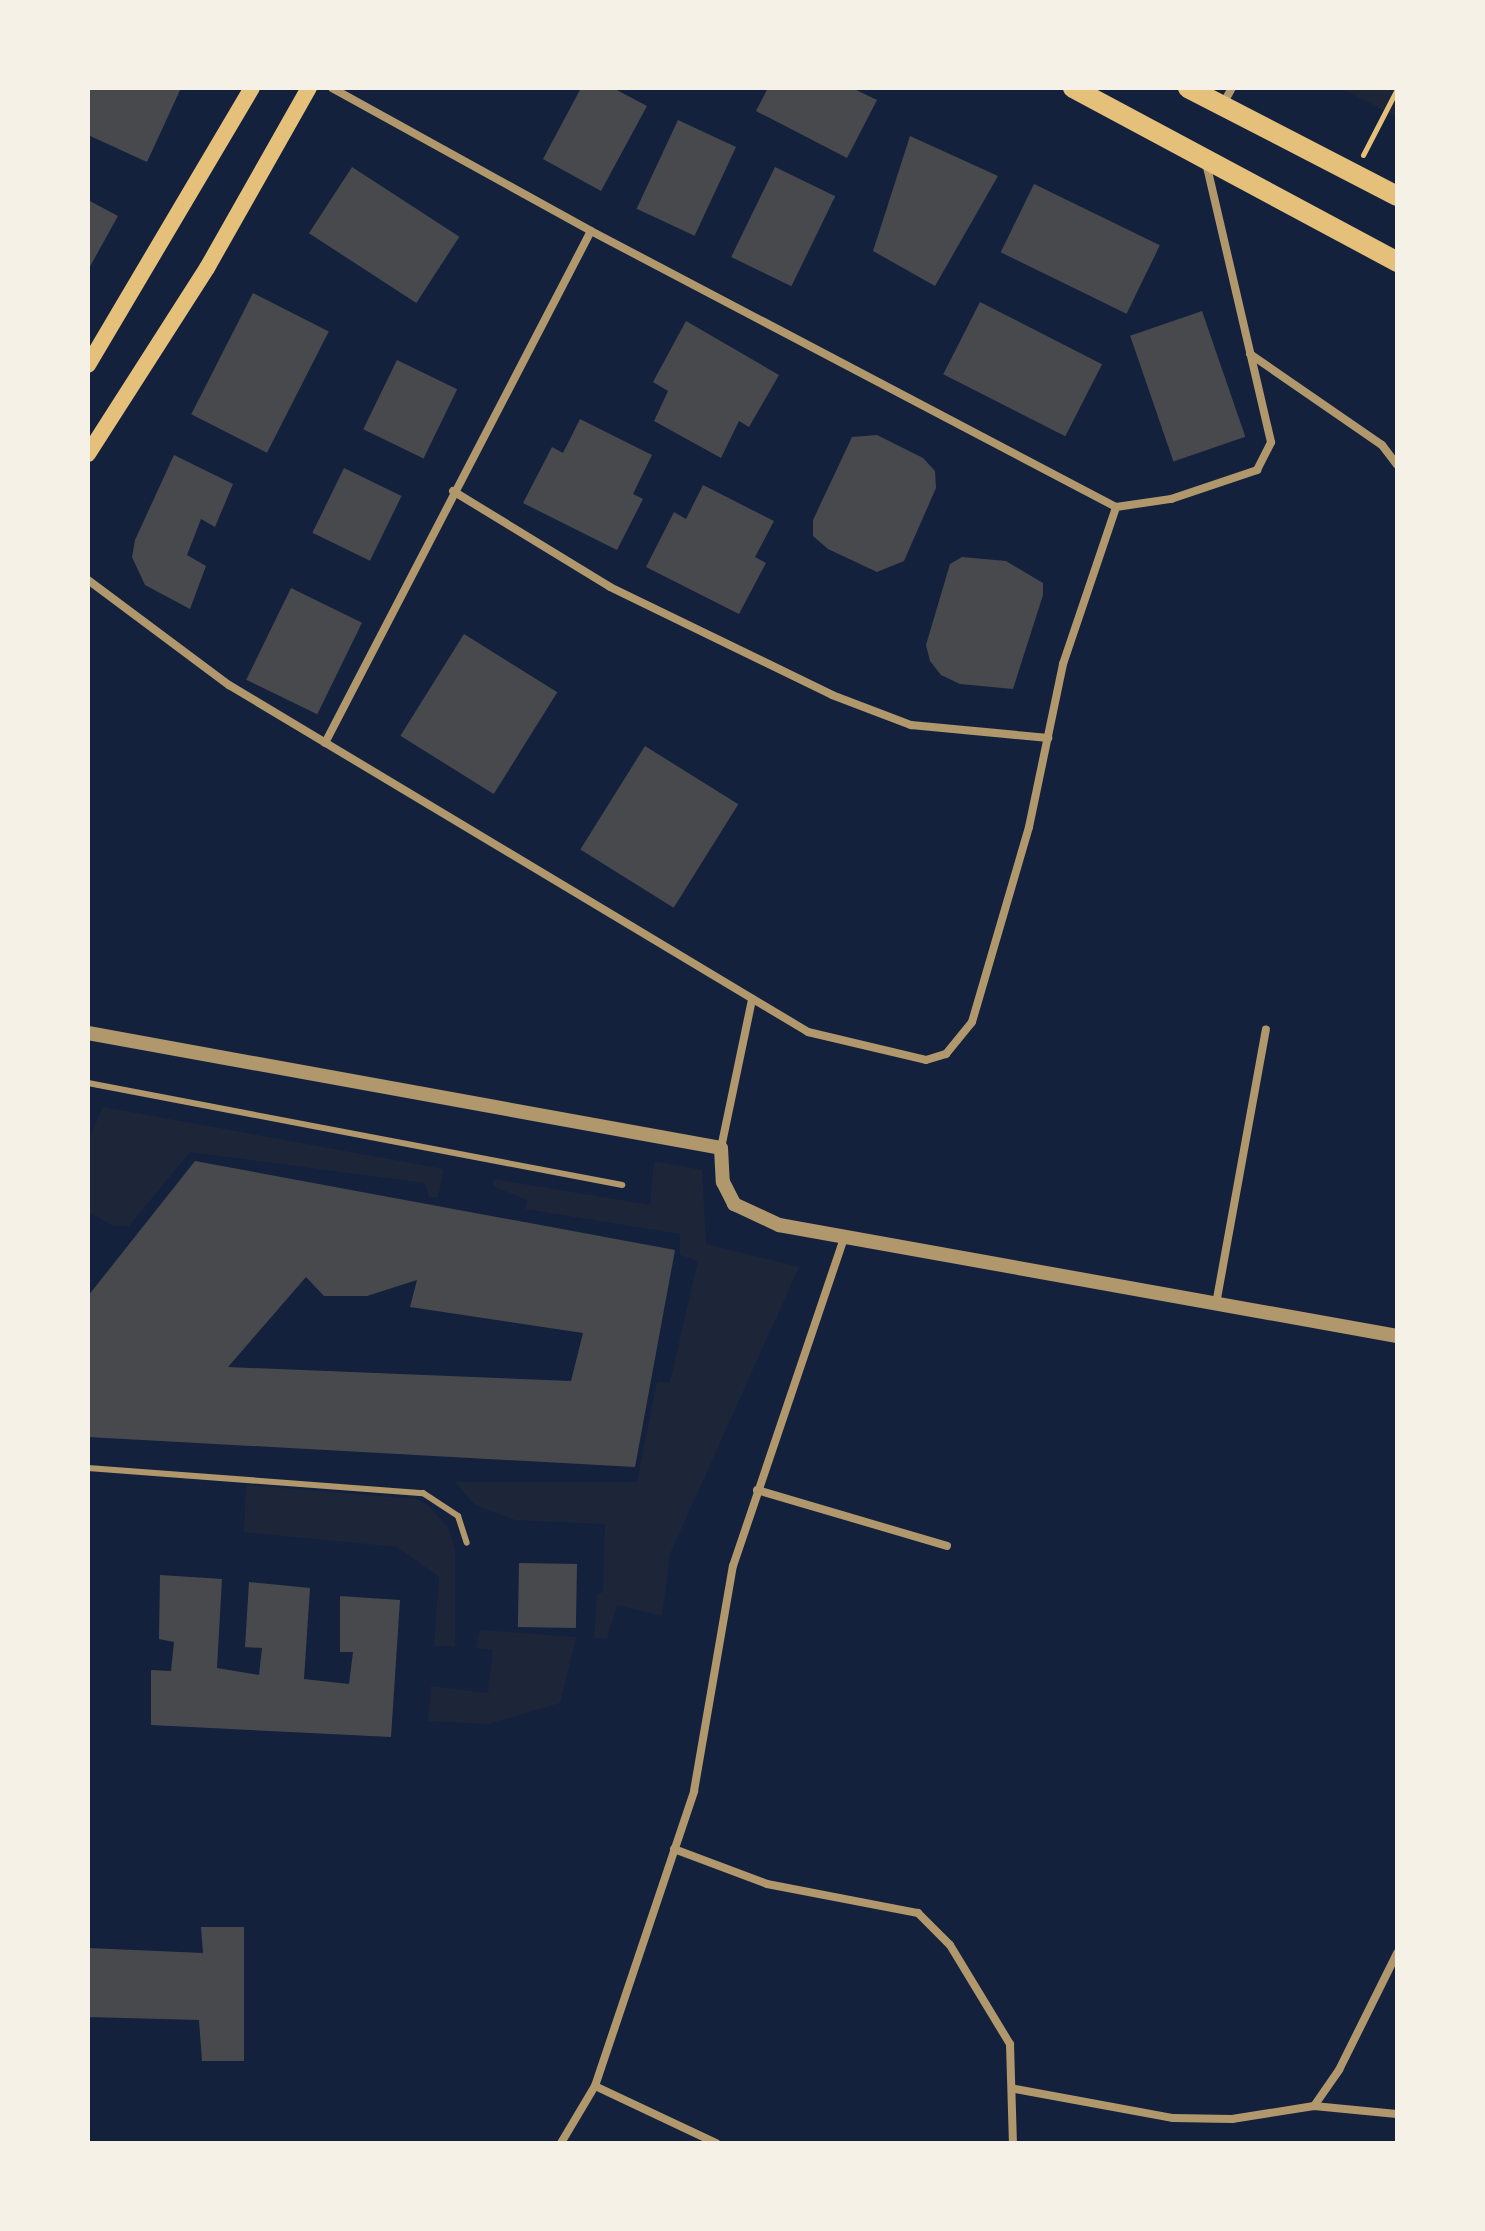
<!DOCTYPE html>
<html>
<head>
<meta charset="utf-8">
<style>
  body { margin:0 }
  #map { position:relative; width:1485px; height:2231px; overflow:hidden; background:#14213d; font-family:Inter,sans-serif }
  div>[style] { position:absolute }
  .green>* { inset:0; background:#1d2539 }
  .building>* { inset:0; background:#48494c; transform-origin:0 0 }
  .path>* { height:5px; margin:-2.5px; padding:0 2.5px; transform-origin:2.5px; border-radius:2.5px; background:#e5c07b }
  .service>* { height:6px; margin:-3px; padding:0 3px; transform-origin:3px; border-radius:3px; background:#b1986c }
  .minor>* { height:8px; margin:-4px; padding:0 4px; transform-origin:4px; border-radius:4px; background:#b1986c }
  .tertiary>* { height:14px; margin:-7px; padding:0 7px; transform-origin:7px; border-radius:7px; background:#b1986c }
  .secondary>* { height:16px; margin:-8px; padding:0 8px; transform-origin:8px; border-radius:8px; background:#e5c07b }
  .primary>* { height:20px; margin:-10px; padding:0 10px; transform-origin:10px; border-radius:10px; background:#e5c07b }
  span { translate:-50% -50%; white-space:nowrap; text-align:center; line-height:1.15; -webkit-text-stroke:6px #f6f1e7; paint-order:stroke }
  .frame { position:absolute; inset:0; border:90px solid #f6f1e7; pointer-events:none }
</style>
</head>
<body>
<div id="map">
  <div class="green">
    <div style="clip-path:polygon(1340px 88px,1397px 88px,1397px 117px)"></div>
    <div style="clip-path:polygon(103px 1107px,444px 1169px,438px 1197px,429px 1197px,425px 1183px,190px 1152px,129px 1226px,114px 1226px,88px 1212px,88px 1141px)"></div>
    <div style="clip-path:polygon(654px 1161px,702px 1170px,706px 1244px,799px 1267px,670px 1554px,662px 1616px,617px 1605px,607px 1639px,594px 1638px,597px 1594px,603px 1592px,605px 1524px,515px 1520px,475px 1505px,455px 1482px,637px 1482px,657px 1382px,670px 1382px,698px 1261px,680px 1255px,680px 1234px,525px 1209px,527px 1200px,493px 1186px,493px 1179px,650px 1205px)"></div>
    <div style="clip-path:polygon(246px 1485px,416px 1499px,429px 1506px,449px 1529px,455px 1551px,455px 1646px,434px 1646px,439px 1577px,397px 1547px,244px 1532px)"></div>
    <div style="clip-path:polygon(480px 1630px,576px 1637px,560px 1703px,488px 1724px,428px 1721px,431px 1686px,488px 1693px,493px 1650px,476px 1648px)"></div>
  </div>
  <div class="building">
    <div style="clip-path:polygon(88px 88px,181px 88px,147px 162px,88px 135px)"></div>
    <div style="clip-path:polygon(581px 88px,613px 88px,647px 106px,601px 191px,543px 159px)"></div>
    <div style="clip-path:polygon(768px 88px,852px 88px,877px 100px,847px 158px,756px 111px)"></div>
    <div style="left:678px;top:120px;width:64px;height:98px;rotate:25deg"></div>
    <div style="clip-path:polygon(910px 136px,998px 176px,935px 286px,873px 251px)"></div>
    <div style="left:352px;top:167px;width:128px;height:79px;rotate:33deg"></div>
    <div style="left:775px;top:167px;width:67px;height:100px;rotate:26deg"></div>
    <div style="left:1034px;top:184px;width:140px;height:76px;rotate:26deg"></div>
    <div style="clip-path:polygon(88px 200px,118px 216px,88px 270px)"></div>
    <div style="left:253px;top:293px;width:85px;height:136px;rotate:27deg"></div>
    <div style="left:980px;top:302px;width:137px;height:81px;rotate:27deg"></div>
    <div style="left:1202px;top:311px;width:133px;height:76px;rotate:71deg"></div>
    <div style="clip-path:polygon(686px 321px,779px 375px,749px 427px,739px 421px,721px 458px,654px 421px,668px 391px,653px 382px)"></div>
    <div style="left:397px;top:360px;width:67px;height:77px;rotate:26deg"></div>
    <div style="clip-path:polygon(580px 419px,652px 455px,633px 494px,643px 499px,617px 550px,523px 503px,552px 447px,563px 453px)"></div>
    <div style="clip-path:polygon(877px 435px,923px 458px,935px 471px,936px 488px,904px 561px,877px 572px,828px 549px,813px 536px,813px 520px,852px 437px)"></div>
    <div style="clip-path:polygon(174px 455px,233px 484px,215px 527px,201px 519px,187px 555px,206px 566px,190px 609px,145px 585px,132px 557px,135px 540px)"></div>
    <div style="left:344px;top:468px;width:64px;height:72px;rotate:26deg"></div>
    <div style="clip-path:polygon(703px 485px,774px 521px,755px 557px,766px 563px,739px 614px,646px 567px,674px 512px,686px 519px)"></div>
    <div style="clip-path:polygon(962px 557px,1006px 561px,1043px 583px,1043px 595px,1013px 689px,960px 684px,941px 675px,930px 661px,926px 645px,950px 564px)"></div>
    <div style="left:291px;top:588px;width:79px;height:102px;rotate:26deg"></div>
    <div style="left:464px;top:634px;width:110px;height:120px;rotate:32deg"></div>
    <div style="left:645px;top:746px;width:110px;height:122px;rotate:32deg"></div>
    <div style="clip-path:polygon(evenodd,195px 1161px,675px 1250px,635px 1467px,88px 1437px,88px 1296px,195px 1161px,306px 1277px,324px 1296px,367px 1296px,417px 1280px,410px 1307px,583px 1333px,571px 1381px,228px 1367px,306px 1277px)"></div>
    <div style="left:519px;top:1563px;width:58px;height:64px;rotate:1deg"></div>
    <div style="clip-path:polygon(160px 1575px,222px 1579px,217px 1668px,259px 1675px,262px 1648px,245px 1647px,249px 1582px,310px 1588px,304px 1679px,349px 1684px,353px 1652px,340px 1652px,340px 1596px,400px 1600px,391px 1737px,151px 1725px,151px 1670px,171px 1671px,174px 1642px,159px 1639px)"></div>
    <div style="clip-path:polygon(201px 1927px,244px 1927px,244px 2061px,202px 2061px,199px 2020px,88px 2017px,88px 1948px,203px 1953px)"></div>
  </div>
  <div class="path">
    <div style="left:1363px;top:155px;width:74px;rotate:-62.7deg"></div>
  </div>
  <div class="service">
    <div style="left:88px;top:1083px;width:544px;rotate:10.81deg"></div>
    <div style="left:88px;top:1468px;width:336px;rotate:4.3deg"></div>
    <div style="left:423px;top:1493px;width:42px;rotate:33.3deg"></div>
    <div style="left:458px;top:1516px;width:28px;rotate:72deg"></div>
  </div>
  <div class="minor">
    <div style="left:332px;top:88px;width:296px;rotate:28.9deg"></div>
    <div style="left:591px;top:231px;width:593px;rotate:27.73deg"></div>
    <div style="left:1223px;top:104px;width:18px;rotate:-61deg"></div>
    <div style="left:1250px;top:354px;width:160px;rotate:34.6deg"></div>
    <div style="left:1382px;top:445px;width:25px;rotate:53deg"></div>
    <div style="left:453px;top:491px;width:184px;rotate:31.4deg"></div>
    <div style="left:610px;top:587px;width:247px;rotate:25.9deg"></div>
    <div style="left:832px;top:695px;width:85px;rotate:20.8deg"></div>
    <div style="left:911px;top:725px;width:138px;rotate:5.4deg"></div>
    <div style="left:88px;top:580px;width:176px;rotate:36.7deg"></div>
    <div style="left:229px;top:685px;width:675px;rotate:30.93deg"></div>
    <div style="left:808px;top:1032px;width:121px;rotate:13.3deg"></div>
    <div style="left:926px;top:1060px;width:21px;rotate:-17deg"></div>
    <div style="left:946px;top:1054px;width:41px;rotate:-50.9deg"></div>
    <div style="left:972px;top:1022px;width:203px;rotate:-73.7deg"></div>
    <div style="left:1029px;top:827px;width:167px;rotate:-78.2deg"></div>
    <div style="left:1063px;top:664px;width:166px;rotate:-71.3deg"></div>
    <div style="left:1116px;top:507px;width:56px;rotate:-8.3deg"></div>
    <div style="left:1171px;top:499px;width:91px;rotate:-18.6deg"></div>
    <div style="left:1257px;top:470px;width:31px;rotate:-63deg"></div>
    <div style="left:1271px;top:442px;width:287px;rotate:-103.1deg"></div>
    <div style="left:325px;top:743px;width:577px;rotate:-62.55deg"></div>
    <div style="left:721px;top:1148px;width:152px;rotate:-78.2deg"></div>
    <div style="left:1216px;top:1304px;width:279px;rotate:-79.7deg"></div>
    <div style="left:757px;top:1490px;width:198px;rotate:16.4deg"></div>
    <div style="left:674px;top:1849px;width:99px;rotate:20.6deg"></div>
    <div style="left:767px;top:1884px;width:154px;rotate:10.9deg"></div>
    <div style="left:918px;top:1913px;width:45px;rotate:45deg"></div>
    <div style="left:950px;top:1945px;width:116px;rotate:58.8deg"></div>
    <div style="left:1010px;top:2044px;width:99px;rotate:88.3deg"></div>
    <div style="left:595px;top:2086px;width:134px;rotate:25.2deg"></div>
    <div style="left:1015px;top:2089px;width:161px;rotate:10.4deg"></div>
    <div style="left:1173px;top:2118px;width:59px;rotate:1deg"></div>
    <div style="left:1232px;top:2119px;width:83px;rotate:-9deg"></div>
    <div style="left:1314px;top:2106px;width:44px;rotate:-55.2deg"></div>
    <div style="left:1339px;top:2070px;width:131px;rotate:-63.6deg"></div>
    <div style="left:1314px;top:2106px;width:83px;rotate:5.5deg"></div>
    <div style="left:561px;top:2143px;width:66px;rotate:-59.2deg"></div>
    <div style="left:595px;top:2086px;width:311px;rotate:-71.4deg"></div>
    <div style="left:694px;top:1791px;width:228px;rotate:-80.2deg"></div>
    <div style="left:733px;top:1566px;width:345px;rotate:-71.3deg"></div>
  </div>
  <div class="tertiary">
    <div style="left:88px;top:1033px;width:643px;rotate:10.3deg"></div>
    <div style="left:721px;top:1148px;width:34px;rotate:87deg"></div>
    <div style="left:723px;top:1182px;width:25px;rotate:63deg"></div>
    <div style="left:734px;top:1204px;width:50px;rotate:25deg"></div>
    <div style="left:779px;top:1225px;width:628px;rotate:10.18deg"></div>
  </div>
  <div class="secondary">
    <div style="left:88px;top:365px;width:322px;rotate:-59.4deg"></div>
    <div style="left:88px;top:454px;width:221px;rotate:-57.4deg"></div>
    <div style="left:207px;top:268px;width:207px;rotate:-60.5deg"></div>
  </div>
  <div class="primary">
    <div style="left:1073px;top:88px;width:368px;rotate:28.2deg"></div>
    <div style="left:1188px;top:88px;width:235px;rotate:27.3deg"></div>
  </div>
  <div class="frame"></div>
</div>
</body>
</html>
